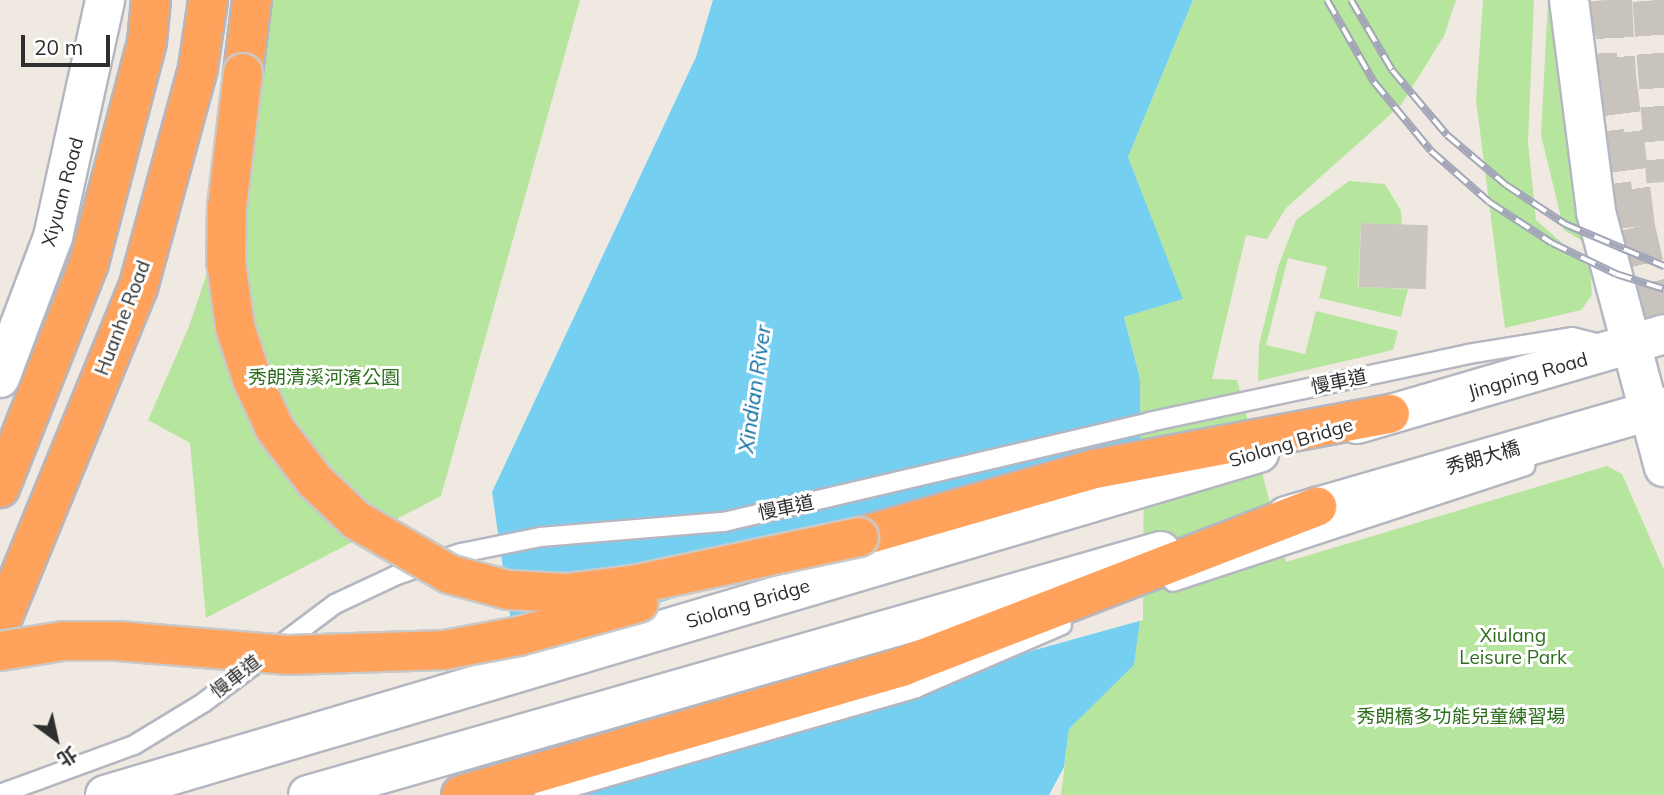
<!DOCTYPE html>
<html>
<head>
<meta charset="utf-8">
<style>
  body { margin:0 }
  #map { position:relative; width:1664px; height:795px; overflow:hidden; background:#efe9e1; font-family:Mulish,"Noto Sans TC",sans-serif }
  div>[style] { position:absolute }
  .green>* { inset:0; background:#b6e59e }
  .water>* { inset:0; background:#75cff0 }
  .pier>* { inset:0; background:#efe9e1 }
  .building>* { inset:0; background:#cbc7bf; transform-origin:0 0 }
  .street-tunnel>* { height:35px; margin-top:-17.5px; transform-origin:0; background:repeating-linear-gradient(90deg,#c8c4bd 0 35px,transparent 0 53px) }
  .highway-tunnel>* { height:38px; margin-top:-19px; transform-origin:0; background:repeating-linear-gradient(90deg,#c8c4bd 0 38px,transparent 0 57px) }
  .roads { filter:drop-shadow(2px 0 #b4b7c1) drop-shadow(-2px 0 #b4b7c1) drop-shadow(0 2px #b4b7c1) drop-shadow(0 -2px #b4b7c1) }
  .lane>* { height:18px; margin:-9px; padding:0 9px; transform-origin:9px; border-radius:9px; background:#fff }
  .secondary>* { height:38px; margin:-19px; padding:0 19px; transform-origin:19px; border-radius:19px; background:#fff }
  .highway>* { height:38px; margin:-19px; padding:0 19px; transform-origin:19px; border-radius:19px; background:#ffa35c }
  .rail>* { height:8px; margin-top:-4px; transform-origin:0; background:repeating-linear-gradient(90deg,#fff 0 16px,#a3a6b8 0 32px); box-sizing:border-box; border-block:2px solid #a3a6b8 }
  .bridges { filter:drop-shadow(2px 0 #c9c9c9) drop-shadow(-2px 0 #c9c9c9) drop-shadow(0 2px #c9c9c9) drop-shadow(0 -2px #c9c9c9) }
  .highway-bridge>* { height:38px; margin:-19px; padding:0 19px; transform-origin:19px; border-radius:19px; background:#ffa35c }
  span { translate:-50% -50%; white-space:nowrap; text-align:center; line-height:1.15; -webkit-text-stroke:6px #fff; paint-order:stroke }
  .street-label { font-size:19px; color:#2e2e2e }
  .park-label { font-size:19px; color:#2c6e1b }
  .water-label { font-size:21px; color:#0d6fa3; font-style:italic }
  .north { position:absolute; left:21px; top:704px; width:70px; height:70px; -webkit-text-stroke:5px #fff; paint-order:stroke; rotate:147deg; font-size:19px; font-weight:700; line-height:28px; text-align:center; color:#2e2e2e }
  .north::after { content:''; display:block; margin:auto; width:24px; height:32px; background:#2e2e2e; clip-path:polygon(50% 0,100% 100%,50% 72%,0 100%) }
  .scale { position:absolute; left:21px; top:35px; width:89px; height:32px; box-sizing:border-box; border:4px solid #2e2e2e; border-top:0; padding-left:9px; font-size:21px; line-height:24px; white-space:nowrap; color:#2e2e2e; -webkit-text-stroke:5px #fff; paint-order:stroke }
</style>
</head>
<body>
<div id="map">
  <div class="green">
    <div style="clip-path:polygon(267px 0,580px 0,441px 496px,206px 618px,190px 443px,148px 420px,188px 329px,221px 232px)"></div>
    <div style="clip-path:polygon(1193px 0,1456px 0,1444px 36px,1401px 105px,1286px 208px,1267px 239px,1246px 235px,1212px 379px,1237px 380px,1286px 562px,1607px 466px,1622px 474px,1664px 570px,1664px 795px,1061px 795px,1069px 729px,1134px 665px,1142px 605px,1140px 379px,1124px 317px,1182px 299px,1128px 157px)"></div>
    <div style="clip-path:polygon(1483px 0,1534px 0,1528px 142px,1536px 220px,1590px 268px,1592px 295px,1581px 310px,1505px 328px,1476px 100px)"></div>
    <div style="clip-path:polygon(1548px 0,1561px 0,1584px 242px,1564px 230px,1541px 135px)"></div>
    <div style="clip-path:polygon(1349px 181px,1385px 184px,1401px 211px,1402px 225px,1361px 223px,1358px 287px,1408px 289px,1401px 317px,1319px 298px,1327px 267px,1288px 258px,1266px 345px,1305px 354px,1316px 311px,1398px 331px,1393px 350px,1258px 381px,1259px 345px,1278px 267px,1296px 220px)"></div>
  </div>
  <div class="water">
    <div style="clip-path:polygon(713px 0,1193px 0,1128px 157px,1183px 299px,1124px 317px,1140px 379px,1142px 605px,1134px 665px,1069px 729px,1064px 767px,1049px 795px,536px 795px,492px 492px,696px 57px)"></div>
  </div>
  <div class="pier">
    <div style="clip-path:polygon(1144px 443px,1143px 620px,532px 789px,512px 649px,874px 535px)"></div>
  </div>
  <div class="building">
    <div style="left:1361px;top:223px;width:67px;height:64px;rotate:2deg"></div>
  </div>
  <div class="street-tunnel">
    <div style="left:1598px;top:0;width:78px;rotate:88.5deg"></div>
    <div style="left:1600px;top:78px;width:154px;rotate:82.6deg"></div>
    <div style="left:1620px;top:231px;width:44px;rotate:75.7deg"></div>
    <div style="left:1650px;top:0;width:182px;rotate:85.6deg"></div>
  </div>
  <div class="highway-tunnel">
    <div style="left:1613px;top:0;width:76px;rotate:87deg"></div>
    <div style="left:1617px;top:76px;width:152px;rotate:82.8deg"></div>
    <div style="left:1636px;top:227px;width:124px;rotate:77deg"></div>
  </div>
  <div class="roads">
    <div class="lane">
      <div style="left:1173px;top:582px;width:371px;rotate:-18.2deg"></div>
      <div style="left:0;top:794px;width:143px;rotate:-20.1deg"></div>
      <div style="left:134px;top:745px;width:81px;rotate:-31.3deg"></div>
      <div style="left:203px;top:703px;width:165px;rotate:-36.9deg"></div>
      <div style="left:335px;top:604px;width:68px;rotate:-25.1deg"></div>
      <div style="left:397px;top:575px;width:68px;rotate:-19deg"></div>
      <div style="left:461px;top:553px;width:81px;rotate:-11.4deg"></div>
      <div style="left:540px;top:537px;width:185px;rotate:-4.7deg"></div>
      <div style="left:724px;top:522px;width:437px;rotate:-13.2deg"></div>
      <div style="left:1149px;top:422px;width:326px;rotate:-12deg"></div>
      <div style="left:1468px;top:354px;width:105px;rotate:-9.3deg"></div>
      <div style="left:1572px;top:337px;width:29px;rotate:14deg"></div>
      <div style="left:544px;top:795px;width:387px;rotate:-16deg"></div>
      <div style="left:916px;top:688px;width:159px;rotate:-23.3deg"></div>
    </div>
    <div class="secondary">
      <div style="left:1569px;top:0;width:214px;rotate:82.7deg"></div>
      <div style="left:1596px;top:212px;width:264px;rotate:75.1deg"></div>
      <div style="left:0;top:378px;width:151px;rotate:-69.4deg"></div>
      <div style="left:53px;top:237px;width:243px;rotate:-77.6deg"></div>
      <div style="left:1357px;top:424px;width:320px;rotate:-16.3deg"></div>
      <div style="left:1286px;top:516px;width:393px;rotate:-16.1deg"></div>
      <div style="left:105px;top:795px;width:1204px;rotate:-16.51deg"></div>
      <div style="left:308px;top:795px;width:887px;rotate:-15.96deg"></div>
    </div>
    <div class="highway">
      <div style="left:243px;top:73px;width:74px;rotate:-83deg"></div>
      <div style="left:0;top:488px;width:242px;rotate:-68.4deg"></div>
      <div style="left:89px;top:263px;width:228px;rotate:-75.3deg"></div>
      <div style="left:147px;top:42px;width:42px;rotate:-84.6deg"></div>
      <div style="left:859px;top:537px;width:246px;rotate:-16.1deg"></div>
      <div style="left:1095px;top:469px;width:300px;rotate:-10.6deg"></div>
      <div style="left:0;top:624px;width:363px;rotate:-67.7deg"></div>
      <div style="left:138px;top:288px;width:228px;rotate:-74.7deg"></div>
      <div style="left:198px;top:68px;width:69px;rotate:-81.6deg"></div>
      <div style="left:461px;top:795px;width:461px;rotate:-16.2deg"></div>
      <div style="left:904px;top:666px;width:443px;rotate:-21.1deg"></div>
    </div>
  </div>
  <div class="rail">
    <div style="left:1327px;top:0;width:95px;rotate:60.2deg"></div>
    <div style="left:1374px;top:82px;width:89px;rotate:50.4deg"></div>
    <div style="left:1431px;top:151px;width:77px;rotate:41.3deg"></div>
    <div style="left:1489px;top:202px;width:75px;rotate:33.1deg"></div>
    <div style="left:1552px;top:243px;width:71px;rotate:25.8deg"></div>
    <div style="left:1616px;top:274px;width:50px;rotate:17.4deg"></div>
    <div style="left:1351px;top:0;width:81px;rotate:59.6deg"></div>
    <div style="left:1392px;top:70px;width:85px;rotate:49.8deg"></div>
    <div style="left:1447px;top:135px;width:77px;rotate:40.3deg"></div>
    <div style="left:1506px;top:185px;width:71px;rotate:33.5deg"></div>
    <div style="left:1565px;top:224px;width:108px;rotate:23deg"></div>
  </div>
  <div class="bridges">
    <div class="highway-bridge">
      <div style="left:243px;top:73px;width:135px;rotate:96.8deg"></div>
      <div style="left:227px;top:207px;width:54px;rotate:91.1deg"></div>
      <div style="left:226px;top:261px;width:67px;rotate:82.2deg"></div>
      <div style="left:235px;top:327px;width:55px;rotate:71.9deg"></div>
      <div style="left:252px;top:379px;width:55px;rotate:65.3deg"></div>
      <div style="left:275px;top:429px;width:66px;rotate:52.4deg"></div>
      <div style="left:315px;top:481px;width:57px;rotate:43.6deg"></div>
      <div style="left:356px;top:520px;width:108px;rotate:30.1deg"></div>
      <div style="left:449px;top:574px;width:61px;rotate:15.2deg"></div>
      <div style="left:508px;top:590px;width:59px;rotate:2.9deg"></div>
      <div style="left:567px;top:593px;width:72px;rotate:-7.2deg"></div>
      <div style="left:638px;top:584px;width:226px;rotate:-12deg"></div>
      <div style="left:0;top:651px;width:64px;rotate:-9deg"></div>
      <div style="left:63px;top:641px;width:55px"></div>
      <div style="left:118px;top:641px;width:172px;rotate:4.7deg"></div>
      <div style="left:289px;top:655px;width:156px;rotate:-1.8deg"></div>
      <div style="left:445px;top:650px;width:75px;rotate:-10.7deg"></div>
      <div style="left:519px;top:636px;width:124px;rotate:-15.4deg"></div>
    </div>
  </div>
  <div class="street-label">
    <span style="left:63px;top:192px;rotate:-75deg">Xiyuan Road</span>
    <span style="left:123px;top:318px;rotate:-69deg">Huanhe Road</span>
    <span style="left:1528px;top:376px;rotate:-16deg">Jingping Road</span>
    <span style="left:1339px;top:382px;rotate:-12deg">慢車道</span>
    <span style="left:1291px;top:443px;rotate:-17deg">Siolang Bridge</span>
    <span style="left:1483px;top:458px;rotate:-16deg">秀朗大橋</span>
    <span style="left:786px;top:508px;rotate:-12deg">慢車道</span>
    <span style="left:748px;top:604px;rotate:-17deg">Siolang Bridge</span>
    <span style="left:236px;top:677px;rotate:-38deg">慢車道</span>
  </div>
  <div class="park-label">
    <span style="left:324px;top:378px">秀朗清溪河濱公園</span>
    <span style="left:1513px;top:647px">Xiulang<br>Leisure Park</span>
    <span style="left:1461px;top:717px">秀朗橋多功能兒童練習場</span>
  </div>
  <div class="water-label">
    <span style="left:754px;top:389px;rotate:-82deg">Xindian River</span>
  </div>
  <div class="north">北</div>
  <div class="scale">20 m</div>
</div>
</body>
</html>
